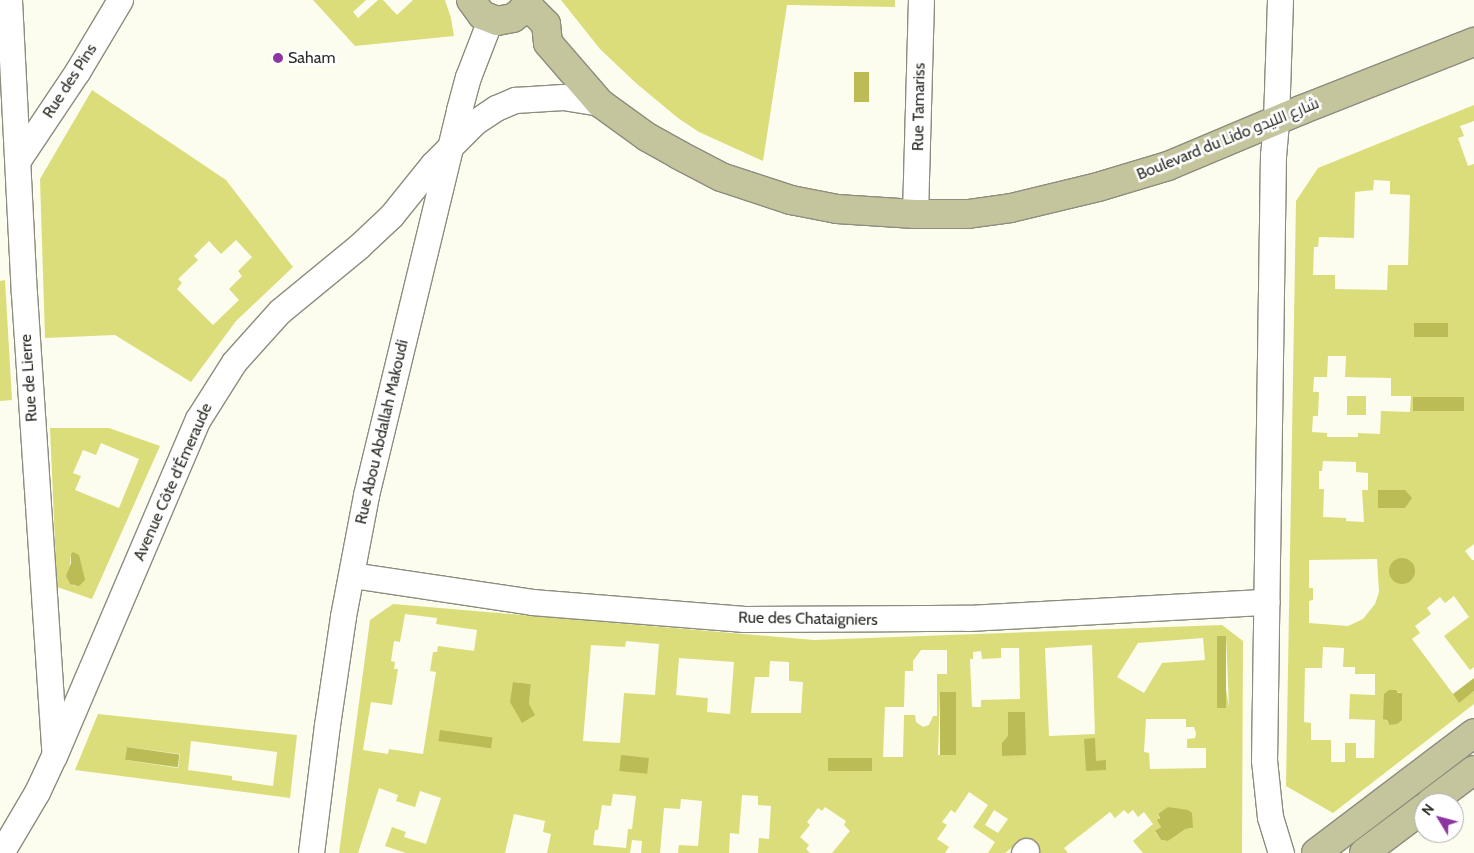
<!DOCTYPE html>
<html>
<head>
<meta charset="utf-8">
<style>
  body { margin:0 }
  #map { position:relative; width:1474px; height:853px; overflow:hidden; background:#fcfdee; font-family:Cabin,Cairo,sans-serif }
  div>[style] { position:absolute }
  .green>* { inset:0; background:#dbdd7b; transform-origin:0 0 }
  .water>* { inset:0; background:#bbbc56; transform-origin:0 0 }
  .round { border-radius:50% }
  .roads { filter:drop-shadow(1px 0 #8c8c7f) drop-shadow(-1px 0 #8c8c7f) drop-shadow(0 1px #8c8c7f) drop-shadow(0 -1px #8c8c7f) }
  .minor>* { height:25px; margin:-12.5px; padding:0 12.5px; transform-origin:12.5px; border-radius:12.5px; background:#fff }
  .major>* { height:28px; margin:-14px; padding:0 14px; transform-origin:14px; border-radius:14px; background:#c4c59c }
  .dots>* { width:14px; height:14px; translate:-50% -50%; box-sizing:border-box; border:2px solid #fff; border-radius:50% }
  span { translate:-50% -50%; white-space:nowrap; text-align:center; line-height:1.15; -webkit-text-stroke:5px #fff; paint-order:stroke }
  .poi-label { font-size:16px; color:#2b2c26 }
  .left { translate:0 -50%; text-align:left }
  .street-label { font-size:16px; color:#2b2c26 }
  .north { position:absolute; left:1414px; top:793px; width:50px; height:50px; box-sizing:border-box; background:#fff; border:1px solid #aaaba8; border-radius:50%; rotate:307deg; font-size:14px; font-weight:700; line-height:20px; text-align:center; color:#2b2c26 }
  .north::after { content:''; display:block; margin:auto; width:18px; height:22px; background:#8e35a1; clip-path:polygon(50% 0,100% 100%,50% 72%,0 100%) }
</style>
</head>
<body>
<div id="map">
  <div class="green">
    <div style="clip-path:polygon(313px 0,366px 0,353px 12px,358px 18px,378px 0,383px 0,397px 15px,413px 0,445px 0,451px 18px,454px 36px,355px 46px)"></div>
    <div style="clip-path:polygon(561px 0,895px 0,895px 7px,787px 5px,763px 161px,699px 132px,678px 118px,637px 84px,600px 49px)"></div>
    <div style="clip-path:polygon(evenodd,92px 90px,226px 180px,293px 267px,236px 321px,191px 382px,115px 335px,45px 338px,40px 179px,92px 90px,236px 240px,252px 257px,238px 271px,242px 276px,229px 289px,239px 300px,213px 325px,177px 289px,182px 283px,178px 279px,198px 260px,194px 256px,209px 241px,221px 254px,236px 240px)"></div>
    <div style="clip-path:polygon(evenodd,1474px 105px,1474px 121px,1460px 126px,1464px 136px,1458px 138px,1468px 166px,1474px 164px,1474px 544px,1465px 551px,1472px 560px,1474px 560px,1474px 667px,1470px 670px,1444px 636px,1469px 617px,1454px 596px,1445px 603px,1440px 597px,1427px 608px,1431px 614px,1415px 626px,1420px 633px,1412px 639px,1459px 702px,1474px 691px,1474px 704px,1333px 813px,1286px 786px,1296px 201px,1318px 168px,1474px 105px,1374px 180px,1390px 181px,1390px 194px,1410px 195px,1408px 265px,1388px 265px,1387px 290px,1335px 289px,1335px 275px,1313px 275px,1314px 247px,1318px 247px,1319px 237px,1354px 238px,1355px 192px,1373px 190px,1374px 180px,1474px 105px,1328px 356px,1346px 356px,1345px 377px,1391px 378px,1391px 396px,1411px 396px,1410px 412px,1381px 411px,1380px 434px,1358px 433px,1358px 437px,1327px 437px,1327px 433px,1312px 432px,1313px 416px,1318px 416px,1319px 392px,1313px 392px,1314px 377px,1327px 377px,1328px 356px,1474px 105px,1323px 461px,1356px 462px,1356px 472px,1368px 473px,1368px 490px,1362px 490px,1364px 522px,1346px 521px,1346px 518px,1323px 517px,1324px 489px,1319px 489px,1319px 471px,1322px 471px,1323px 461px,1474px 105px,1377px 559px,1379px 592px,1375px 604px,1363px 619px,1348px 626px,1309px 623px,1309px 601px,1313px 600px,1313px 588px,1309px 588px,1309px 560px,1377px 559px,1474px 105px,1323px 647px,1344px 648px,1343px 667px,1355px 667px,1355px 674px,1375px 674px,1375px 695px,1350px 694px,1349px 719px,1375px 720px,1374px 758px,1356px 758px,1356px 743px,1345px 743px,1345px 762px,1331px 762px,1331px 740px,1311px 740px,1311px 723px,1304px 722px,1305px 668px,1322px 668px,1323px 647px,1474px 105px,1388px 691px,1402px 693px,1400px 719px,1397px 723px,1389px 725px,1386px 719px,1388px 691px)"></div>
    <div style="clip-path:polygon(5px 280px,12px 400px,0 401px,0 281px)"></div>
    <div style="left:1347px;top:396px;width:19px;height:19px"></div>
    <div style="clip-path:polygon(evenodd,50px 428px,109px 428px,160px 446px,92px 599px,57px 587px,50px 428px,101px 443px,139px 459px,119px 508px,75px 490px,81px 476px,73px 473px,83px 450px,96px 455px,101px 443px,50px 428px,71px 554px,79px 555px,79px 560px,75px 586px,68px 581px,71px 554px)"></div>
    <div style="clip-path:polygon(evenodd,393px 604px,814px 640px,1222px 625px,1243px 641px,1242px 853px,1143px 853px,1133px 841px,1153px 824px,1144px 812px,1138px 817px,1133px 810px,1128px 814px,1124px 810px,1115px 818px,1110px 812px,1064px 848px,1068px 853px,1028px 853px,1019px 842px,1005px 853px,988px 853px,995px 842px,973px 827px,988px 805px,969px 792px,955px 813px,951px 810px,942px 822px,947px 825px,937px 839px,949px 847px,945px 853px,832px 853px,850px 831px,844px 825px,846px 821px,825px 807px,822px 811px,818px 808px,807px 822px,810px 825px,800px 837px,809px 845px,806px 849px,810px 853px,758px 853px,759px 838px,769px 839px,771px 806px,758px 805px,758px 796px,742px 795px,739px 834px,730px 833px,729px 853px,678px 853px,679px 845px,698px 846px,702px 801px,681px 799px,680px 809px,664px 808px,660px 853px,641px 853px,642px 841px,632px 840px,630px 853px,547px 853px,551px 834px,543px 832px,545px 821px,514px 814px,505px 853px,406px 853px,385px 846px,392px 827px,406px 832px,404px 837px,426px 844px,441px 798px,420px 791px,415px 807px,396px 801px,398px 795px,379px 788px,358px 853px,339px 853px,370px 620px,393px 604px,405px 614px,437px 618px,436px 624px,477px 630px,474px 651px,438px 646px,437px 652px,433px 652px,430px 671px,436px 672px,423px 754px,389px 749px,388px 754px,363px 750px,371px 702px,392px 705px,398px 669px,394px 669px,395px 662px,391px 661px,394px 641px,400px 642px,405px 614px,393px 604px,1217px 636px,1226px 636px,1229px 707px,1217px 636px,393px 604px,1203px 638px,1205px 660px,1162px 663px,1144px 693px,1117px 677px,1138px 643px,1203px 638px,393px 604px,626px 641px,659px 644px,655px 695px,624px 693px,620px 743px,583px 741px,591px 645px,625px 647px,626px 641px,393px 604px,1092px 645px,1095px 734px,1049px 736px,1045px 648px,1092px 645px,393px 604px,1001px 648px,1019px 648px,1020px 699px,981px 700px,981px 707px,972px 707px,970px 659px,973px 659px,973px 652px,981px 651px,982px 659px,1001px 658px,1001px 648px,393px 604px,921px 650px,947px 650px,947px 674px,937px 674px,937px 716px,933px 716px,929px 725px,923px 727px,916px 722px,915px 715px,904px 715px,903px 757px,883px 757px,885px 707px,904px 707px,905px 671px,913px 671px,913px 661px,921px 650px,393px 604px,679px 658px,734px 662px,730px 714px,707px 712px,708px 698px,676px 695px,679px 658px,393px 604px,770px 661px,789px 662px,789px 681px,803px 682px,801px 713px,751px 713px,755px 677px,769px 677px,770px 661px,393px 604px,513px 682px,531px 684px,529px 704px,513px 682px,393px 604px,940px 692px,956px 692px,955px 755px,938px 755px,940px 692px,393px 604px,1146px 719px,1186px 719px,1186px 727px,1194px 727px,1196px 733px,1195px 738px,1187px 739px,1187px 748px,1206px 748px,1206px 768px,1150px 769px,1149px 753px,1144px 752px,1146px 719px,393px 604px,828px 758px,872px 758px,872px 770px,828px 770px,828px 758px,393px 604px,613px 794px,636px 796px,632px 829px,628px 829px,626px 848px,593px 845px,595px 830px,598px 830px,602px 805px,611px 806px,613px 794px,393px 604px,1169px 807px,1192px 829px,1185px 828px,1168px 841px,1161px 840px,1155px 832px,1161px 827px,1158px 814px,1169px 807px,393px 604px,994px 810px,1008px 819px,998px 833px,985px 825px,994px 810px)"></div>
    <div style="clip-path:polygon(evenodd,98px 714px,297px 735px,290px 798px,75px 770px,98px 714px,191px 741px,277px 752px,273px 786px,232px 780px,232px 776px,188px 770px,191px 741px,98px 714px,127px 747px,180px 754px,178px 768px,126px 760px,127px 747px)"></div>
  </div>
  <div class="water">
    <div style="left:854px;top:72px;width:15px;height:30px"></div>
    <div style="left:1414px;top:323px;width:34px;height:14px"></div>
    <div style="left:1413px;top:397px;width:51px;height:14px"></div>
    <div style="clip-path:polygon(1378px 490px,1405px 490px,1412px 498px,1405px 508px,1378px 508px)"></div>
    <div style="clip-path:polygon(73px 552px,79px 555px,85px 580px,79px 586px,70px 584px,66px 576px,71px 563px,71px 554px)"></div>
    <div class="round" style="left:1389px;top:558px;width:26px;height:26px"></div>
    <div style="left:1217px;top:636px;width:9px;height:72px"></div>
    <div style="clip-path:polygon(1474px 678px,1474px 691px,1459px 703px,1453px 694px)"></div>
    <div style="clip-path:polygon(513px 682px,531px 684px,529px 704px,535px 715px,522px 723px,510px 702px)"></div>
    <div style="clip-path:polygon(1389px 690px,1396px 690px,1398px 693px,1402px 693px,1402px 720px,1397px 724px,1389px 725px,1387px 720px,1383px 719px,1384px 694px)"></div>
    <div style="left:940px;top:692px;width:16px;height:63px"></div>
    <div style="clip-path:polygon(1008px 712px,1025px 712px,1026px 755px,1002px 756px,1002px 743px,1008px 736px)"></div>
    <div style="left:440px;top:730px;width:53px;height:11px;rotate:8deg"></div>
    <div style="clip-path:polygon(1095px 738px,1096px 761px,1106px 760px,1106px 770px,1086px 771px,1084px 739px)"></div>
    <div style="left:127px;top:747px;width:53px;height:13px;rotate:8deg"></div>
    <div style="left:621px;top:755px;width:28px;height:16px;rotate:6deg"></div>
    <div style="left:828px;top:758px;width:44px;height:13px"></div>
    <div style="clip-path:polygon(1168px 807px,1188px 810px,1192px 813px,1193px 828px,1185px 829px,1168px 841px,1161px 840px,1155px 831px,1161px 827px,1157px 820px,1160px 818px,1158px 814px)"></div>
  </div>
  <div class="roads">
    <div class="minor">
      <div style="left:9px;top:0;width:294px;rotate:87.1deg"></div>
      <div style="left:24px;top:294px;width:456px;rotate:86.2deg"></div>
      <div style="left:1280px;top:0;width:122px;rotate:91.9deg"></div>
      <div style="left:1276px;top:122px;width:33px;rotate:95deg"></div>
      <div style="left:1273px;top:155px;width:605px;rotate:90.85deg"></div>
      <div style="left:1264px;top:760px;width:57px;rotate:84deg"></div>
      <div style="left:1270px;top:817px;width:38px;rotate:73deg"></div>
      <div style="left:18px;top:160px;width:106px;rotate:-56.2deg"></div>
      <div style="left:77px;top:72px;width:84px;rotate:-59.2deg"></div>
      <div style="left:915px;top:214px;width:214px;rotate:-88.4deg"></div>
      <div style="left:352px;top:575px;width:182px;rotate:8.5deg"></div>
      <div style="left:532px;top:602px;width:213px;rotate:4.6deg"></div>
      <div style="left:744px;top:619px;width:224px;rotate:-0.3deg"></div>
      <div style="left:968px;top:618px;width:299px;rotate:-3.1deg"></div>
      <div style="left:1px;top:853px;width:71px;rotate:-59.5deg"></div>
      <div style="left:37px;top:792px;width:40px;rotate:-65deg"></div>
      <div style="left:54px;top:756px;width:366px;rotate:-66.9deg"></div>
      <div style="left:198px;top:419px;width:67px;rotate:-57.7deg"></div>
      <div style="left:234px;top:362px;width:69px;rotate:-48deg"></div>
      <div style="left:280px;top:311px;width:102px;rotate:-39.4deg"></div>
      <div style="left:359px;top:246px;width:44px;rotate:-43.2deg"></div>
      <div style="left:391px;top:216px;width:67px;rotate:-51.1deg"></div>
      <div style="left:433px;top:164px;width:59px;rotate:-45deg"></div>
      <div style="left:475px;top:122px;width:25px;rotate:-34deg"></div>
      <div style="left:496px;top:108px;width:21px;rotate:-23deg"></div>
      <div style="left:515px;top:100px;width:48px;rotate:-3.6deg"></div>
      <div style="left:563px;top:97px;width:37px;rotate:9deg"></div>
      <div style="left:311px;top:853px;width:129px;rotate:-82.9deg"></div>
      <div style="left:327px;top:725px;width:110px;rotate:-81.6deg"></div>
      <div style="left:343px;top:616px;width:123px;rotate:-79.2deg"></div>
      <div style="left:366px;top:495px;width:396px;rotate:-76.4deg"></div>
      <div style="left:459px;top:110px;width:34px;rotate:-75deg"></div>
      <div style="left:468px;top:77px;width:61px;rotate:-68.9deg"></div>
      <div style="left:1024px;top:853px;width:3px;rotate:-45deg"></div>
    </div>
    <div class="major">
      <div style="left:471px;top:0;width:19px;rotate:54deg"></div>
      <div style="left:482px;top:15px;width:16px;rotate:22deg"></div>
      <div style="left:497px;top:21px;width:16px;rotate:-11deg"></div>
      <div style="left:513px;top:18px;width:11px;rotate:-38deg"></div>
      <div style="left:522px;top:11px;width:13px;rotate:-61deg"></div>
      <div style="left:526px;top:4px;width:28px;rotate:45deg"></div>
      <div style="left:546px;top:24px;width:19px;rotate:84deg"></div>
      <div style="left:548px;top:43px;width:79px;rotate:49.1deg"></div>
      <div style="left:600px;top:103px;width:58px;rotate:35.9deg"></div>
      <div style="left:647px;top:137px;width:37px;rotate:29deg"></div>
      <div style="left:679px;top:155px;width:47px;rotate:27.6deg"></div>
      <div style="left:721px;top:177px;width:74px;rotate:18.2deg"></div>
      <div style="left:791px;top:200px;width:47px;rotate:11.1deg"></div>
      <div style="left:837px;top:209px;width:78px;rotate:3.7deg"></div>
      <div style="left:915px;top:214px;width:53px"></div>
      <div style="left:968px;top:214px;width:43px;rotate:-7.9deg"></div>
      <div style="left:1011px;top:208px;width:89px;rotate:-13.6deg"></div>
      <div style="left:1098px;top:187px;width:73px;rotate:-16.7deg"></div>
      <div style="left:1168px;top:166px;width:144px;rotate:-22.8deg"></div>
      <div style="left:1301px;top:110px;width:186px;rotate:-21.5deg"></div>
      <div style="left:1430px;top:803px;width:55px;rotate:-36.9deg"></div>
      <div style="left:1316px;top:853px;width:198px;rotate:-37.2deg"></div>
      <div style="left:1364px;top:853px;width:75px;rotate:-36.9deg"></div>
    </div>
  </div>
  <div class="dots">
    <div style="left:278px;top:58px;background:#8e35a1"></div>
  </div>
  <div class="poi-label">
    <span class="left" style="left:288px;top:58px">Saham</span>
  </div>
  <div class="street-label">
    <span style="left:70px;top:81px;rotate:-57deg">Rue des Pins</span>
    <span style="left:919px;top:107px;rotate:-89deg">Rue Tamariss</span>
    <span style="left:1228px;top:139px;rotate:-22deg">Boulevard du Lido شارع الليدو</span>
    <span style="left:29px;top:378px;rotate:-94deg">Rue de Lierre</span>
    <span style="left:382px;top:432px;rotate:-77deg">Rue Abou Abdallah Makoudi</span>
    <span style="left:173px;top:482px;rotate:-66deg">Avenue Côte d'Émeraude</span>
    <span style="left:808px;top:619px;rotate:1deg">Rue des Chataigniers</span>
  </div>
  <div class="north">N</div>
</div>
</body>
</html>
